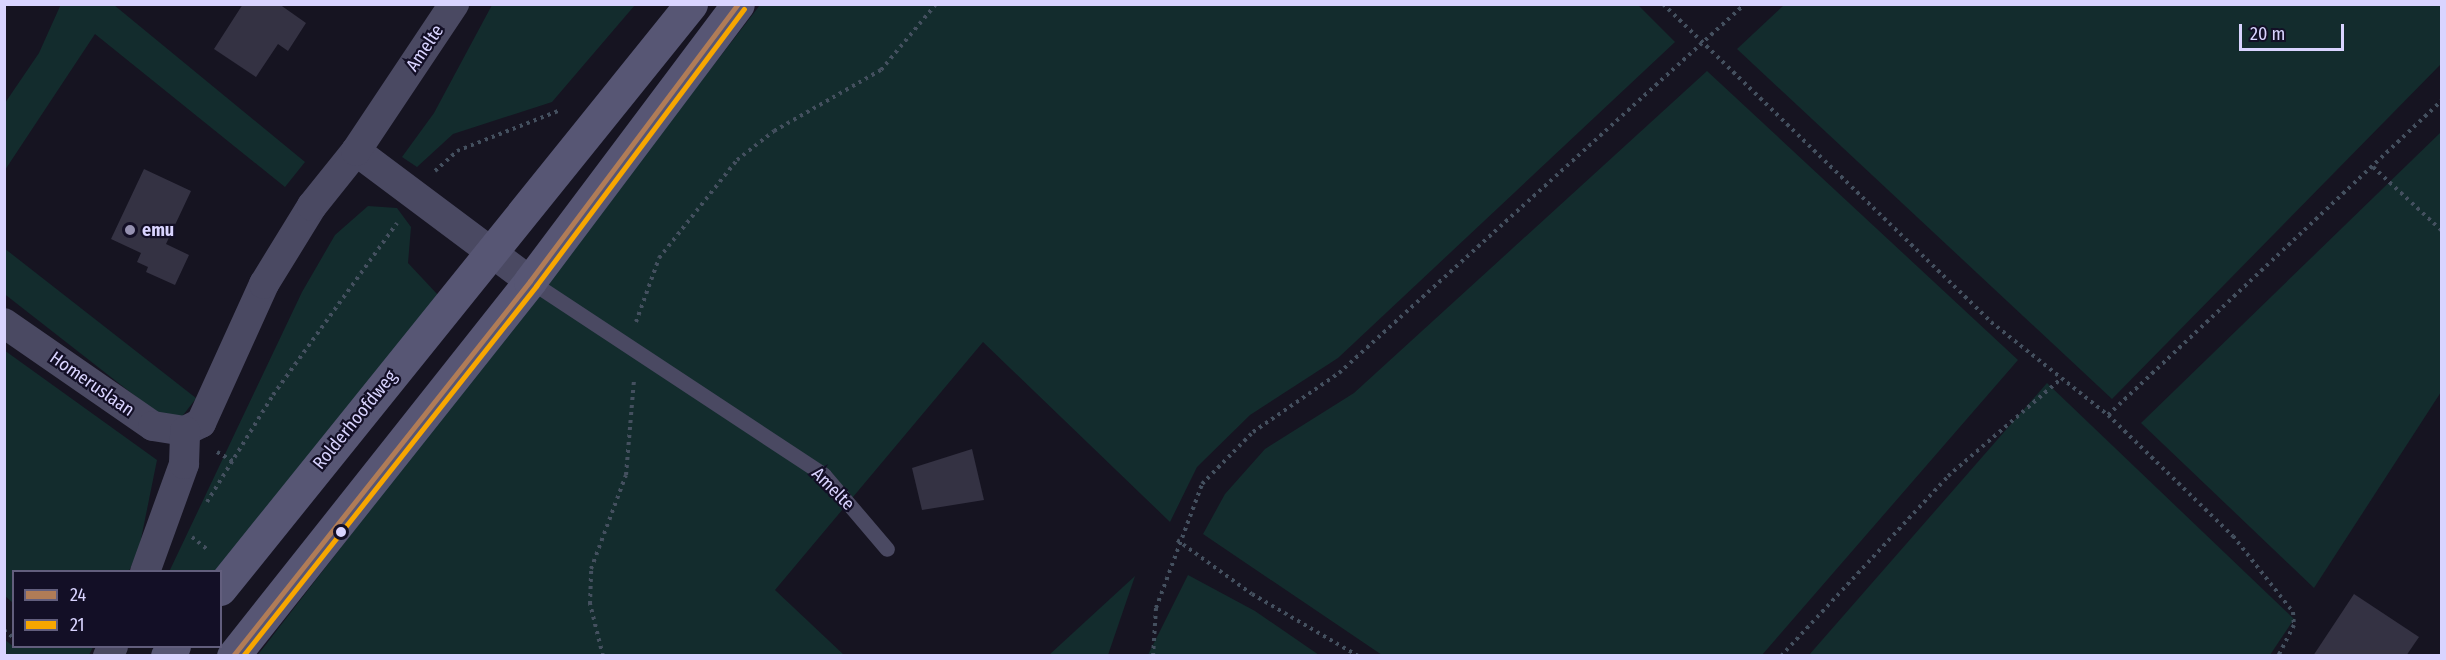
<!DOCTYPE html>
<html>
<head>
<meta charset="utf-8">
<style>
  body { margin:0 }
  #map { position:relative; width:2446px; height:660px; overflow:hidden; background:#161421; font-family:"Fira Sans Condensed",sans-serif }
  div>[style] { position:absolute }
  .green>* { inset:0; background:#132c2d; transform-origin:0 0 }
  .building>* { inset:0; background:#343243 }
  .path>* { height:4px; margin-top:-2px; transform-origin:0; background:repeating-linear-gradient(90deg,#44505f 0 3px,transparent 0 7.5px) }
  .service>* { height:15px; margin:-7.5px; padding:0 7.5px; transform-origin:7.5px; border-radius:7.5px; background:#4a4962 }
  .minor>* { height:30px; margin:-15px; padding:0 15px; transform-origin:15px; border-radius:15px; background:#4a4962 }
  .secondary>* { height:33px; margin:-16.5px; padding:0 16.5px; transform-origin:16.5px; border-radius:16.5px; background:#575674 }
  .bus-1>* { height:4.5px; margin:-2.25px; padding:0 2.25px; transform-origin:2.25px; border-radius:2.25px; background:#b07c57 }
  .bus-2>* { height:4.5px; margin:-2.25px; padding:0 2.25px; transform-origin:2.25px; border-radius:2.25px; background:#f7a600 }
  .dots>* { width:16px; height:16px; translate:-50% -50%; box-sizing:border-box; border:3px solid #130f26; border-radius:50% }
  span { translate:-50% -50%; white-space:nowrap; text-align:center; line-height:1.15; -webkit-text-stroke:4.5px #130f26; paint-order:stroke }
  .street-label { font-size:18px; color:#d9d4ff }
  .poi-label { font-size:18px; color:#d9d4ff; font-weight:700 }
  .left { translate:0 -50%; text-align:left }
  .frame { position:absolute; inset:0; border:6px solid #d9d4ff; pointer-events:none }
  .legend { position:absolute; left:12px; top:570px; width:210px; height:78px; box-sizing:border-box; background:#130f26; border:2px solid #625e7d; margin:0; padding:8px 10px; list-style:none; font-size:18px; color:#d9d4ff }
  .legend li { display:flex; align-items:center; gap:12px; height:30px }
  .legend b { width:30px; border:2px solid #625e7d }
  .scale { position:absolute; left:2239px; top:24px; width:105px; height:27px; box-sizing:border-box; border:3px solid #d9d4ff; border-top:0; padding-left:8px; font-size:18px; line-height:21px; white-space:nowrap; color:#d9d4ff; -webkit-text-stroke:4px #130f26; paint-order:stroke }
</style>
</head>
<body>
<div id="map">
  <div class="green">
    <div style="clip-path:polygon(61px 4px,114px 5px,305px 162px,285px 187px,95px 34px,5px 170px,5px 103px,39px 53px)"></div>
    <div style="clip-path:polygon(1637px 4px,1675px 42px,1338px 358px,1250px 415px,1197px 467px,1170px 522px,983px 342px,775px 590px,844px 655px,257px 656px,760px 5px)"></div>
    <div style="clip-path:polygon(492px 5px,635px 5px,552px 102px,453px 134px,417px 167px,402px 157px,434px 113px)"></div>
    <div style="clip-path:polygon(1784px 5px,2441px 5px,2441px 64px,2112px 399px,1737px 49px)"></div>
    <div style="clip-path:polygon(1707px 71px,2018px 360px,1762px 655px,1382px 655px,1203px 534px,1225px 494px,1265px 449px,1354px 393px)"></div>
    <div style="clip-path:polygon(2441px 132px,2441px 392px,2314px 588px,2141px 423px)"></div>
    <div style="clip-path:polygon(368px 206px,397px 208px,411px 227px,408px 263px,438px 295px,215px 571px,169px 572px,302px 292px,335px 235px)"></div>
    <div style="left:4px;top:248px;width:244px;height:36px;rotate:38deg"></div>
    <div style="clip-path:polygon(4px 350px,157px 460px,139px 549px,129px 571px,14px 572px,13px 603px,5px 596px)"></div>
    <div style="clip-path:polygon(2047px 383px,2294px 619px,2270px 655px,1809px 655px)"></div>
    <div style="clip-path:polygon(1188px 575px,1255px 611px,1319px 655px,1148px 655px)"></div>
    <div style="clip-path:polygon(1135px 576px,1108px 655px,1049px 655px)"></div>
    <div style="clip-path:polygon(4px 639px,14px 647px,93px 647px,89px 655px,5px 655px)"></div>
  </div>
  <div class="building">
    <div style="clip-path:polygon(243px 4px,279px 4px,306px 23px,288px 51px,278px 44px,256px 77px,214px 49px)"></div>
    <div style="clip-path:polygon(144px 169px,191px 191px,166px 244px,189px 255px,175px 285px,146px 272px,148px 267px,137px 262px,141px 253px,111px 239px)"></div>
    <div style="clip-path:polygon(972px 449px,984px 500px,922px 510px,912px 468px)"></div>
    <div style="clip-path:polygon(2354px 594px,2419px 637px,2406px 656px,2313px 656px)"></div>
  </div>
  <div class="path">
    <div style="left:1663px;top:4px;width:457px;rotate:44.1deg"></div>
    <div style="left:1991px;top:322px;width:149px;rotate:38.5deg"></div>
    <div style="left:2108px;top:415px;width:174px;rotate:44.1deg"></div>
    <div style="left:2233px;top:536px;width:97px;rotate:51.7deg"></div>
    <div style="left:2293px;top:612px;width:13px;rotate:86deg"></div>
    <div style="left:2294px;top:625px;width:35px;rotate:117deg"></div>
    <div style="left:2373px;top:167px;width:94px;rotate:42.8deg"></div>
    <div style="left:435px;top:171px;width:30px;rotate:-42deg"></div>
    <div style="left:457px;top:151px;width:109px;rotate:-21.6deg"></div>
    <div style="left:636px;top:322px;width:68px;rotate:-70.2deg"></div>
    <div style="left:659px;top:258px;width:125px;rotate:-51.5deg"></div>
    <div style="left:737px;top:160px;width:47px;rotate:-38.1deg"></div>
    <div style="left:774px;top:131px;width:123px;rotate:-29.7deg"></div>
    <div style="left:881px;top:70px;width:86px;rotate:-50.2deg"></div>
    <div style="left:2108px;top:415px;width:459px;rotate:-43.3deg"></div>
    <div style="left:217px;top:452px;width:20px;rotate:30deg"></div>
    <div style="left:207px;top:502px;width:126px;rotate:-58.3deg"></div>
    <div style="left:273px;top:395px;width:212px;rotate:-54.2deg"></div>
    <div style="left:192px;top:537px;width:19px;rotate:39deg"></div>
    <div style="left:1177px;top:540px;width:92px;rotate:35.8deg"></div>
    <div style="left:1252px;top:594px;width:123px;rotate:30.3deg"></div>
    <div style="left:4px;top:630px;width:13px;rotate:39deg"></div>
    <div style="left:603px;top:656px;width:54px;rotate:-104deg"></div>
    <div style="left:590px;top:604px;width:35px;rotate:-88deg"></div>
    <div style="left:591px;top:569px;width:100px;rotate:-69.6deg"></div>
    <div style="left:626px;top:475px;width:95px;rotate:-85.2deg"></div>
    <div style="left:1153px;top:656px;width:48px;rotate:-86.4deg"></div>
    <div style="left:1156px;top:608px;width:132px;rotate:-69.6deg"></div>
    <div style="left:1202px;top:484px;width:73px;rotate:-45.6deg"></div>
    <div style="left:1253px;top:432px;width:104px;rotate:-34.5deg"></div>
    <div style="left:1339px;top:373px;width:549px;rotate:-42.27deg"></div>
    <div style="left:1781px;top:656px;width:246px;rotate:-47.1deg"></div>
    <div style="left:1948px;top:476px;width:150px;rotate:-40.7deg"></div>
  </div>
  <div class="service">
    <div style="left:530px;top:281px;width:352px;rotate:33.4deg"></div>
    <div style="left:824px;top:475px;width:97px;rotate:49.6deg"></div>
  </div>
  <div class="minor">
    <div style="left:356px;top:151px;width:217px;rotate:36.8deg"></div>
    <div style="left:4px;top:323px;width:181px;rotate:34.7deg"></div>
    <div style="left:153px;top:426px;width:32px;rotate:9deg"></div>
    <div style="left:185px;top:431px;width:18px;rotate:-27deg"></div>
    <div style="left:201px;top:423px;width:153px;rotate:-65.6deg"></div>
    <div style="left:264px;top:284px;width:92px;rotate:-58.4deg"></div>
    <div style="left:312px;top:206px;width:70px;rotate:-51.3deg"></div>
    <div style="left:356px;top:151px;width:177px;rotate:-56.3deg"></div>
    <div style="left:145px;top:572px;width:115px;rotate:-70.1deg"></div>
    <div style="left:184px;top:464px;width:33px;rotate:-88deg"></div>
    <div style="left:108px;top:656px;width:11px;rotate:-63deg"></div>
  </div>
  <div class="secondary">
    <div style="left:220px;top:589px;width:751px;rotate:-51.16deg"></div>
    <div style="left:167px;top:656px;width:12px;rotate:-55deg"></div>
    <div style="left:233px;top:656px;width:478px;rotate:-51.6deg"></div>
    <div style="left:530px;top:281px;width:346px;rotate:-53.1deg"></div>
  </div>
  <div class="bus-1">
    <div style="left:233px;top:656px;width:478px;rotate:-51.6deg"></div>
    <div style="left:530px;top:281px;width:346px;rotate:-53.1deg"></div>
  </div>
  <div class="bus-2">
    <div style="left:243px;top:656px;width:472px;rotate:-51.6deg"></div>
    <div style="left:536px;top:286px;width:346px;rotate:-53.1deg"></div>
  </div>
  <div class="dots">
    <div style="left:130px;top:230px;background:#9591b1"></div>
    <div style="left:341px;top:532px;background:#d9d4ff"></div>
  </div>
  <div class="street-label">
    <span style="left:425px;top:48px;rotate:-56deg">Amelte</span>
    <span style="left:92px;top:384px;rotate:35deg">Homeruslaan</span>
    <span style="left:355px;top:420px;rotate:-51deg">Rolderhoofdweg</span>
    <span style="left:833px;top:489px;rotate:45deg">Amelte</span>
  </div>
  <div class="poi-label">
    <span class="left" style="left:142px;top:230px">emu</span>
  </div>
  <div class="frame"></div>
  <ul class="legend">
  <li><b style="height:8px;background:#b07c57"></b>24</li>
  <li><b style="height:8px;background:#f7a600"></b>21</li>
  </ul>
  <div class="scale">20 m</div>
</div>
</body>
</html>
